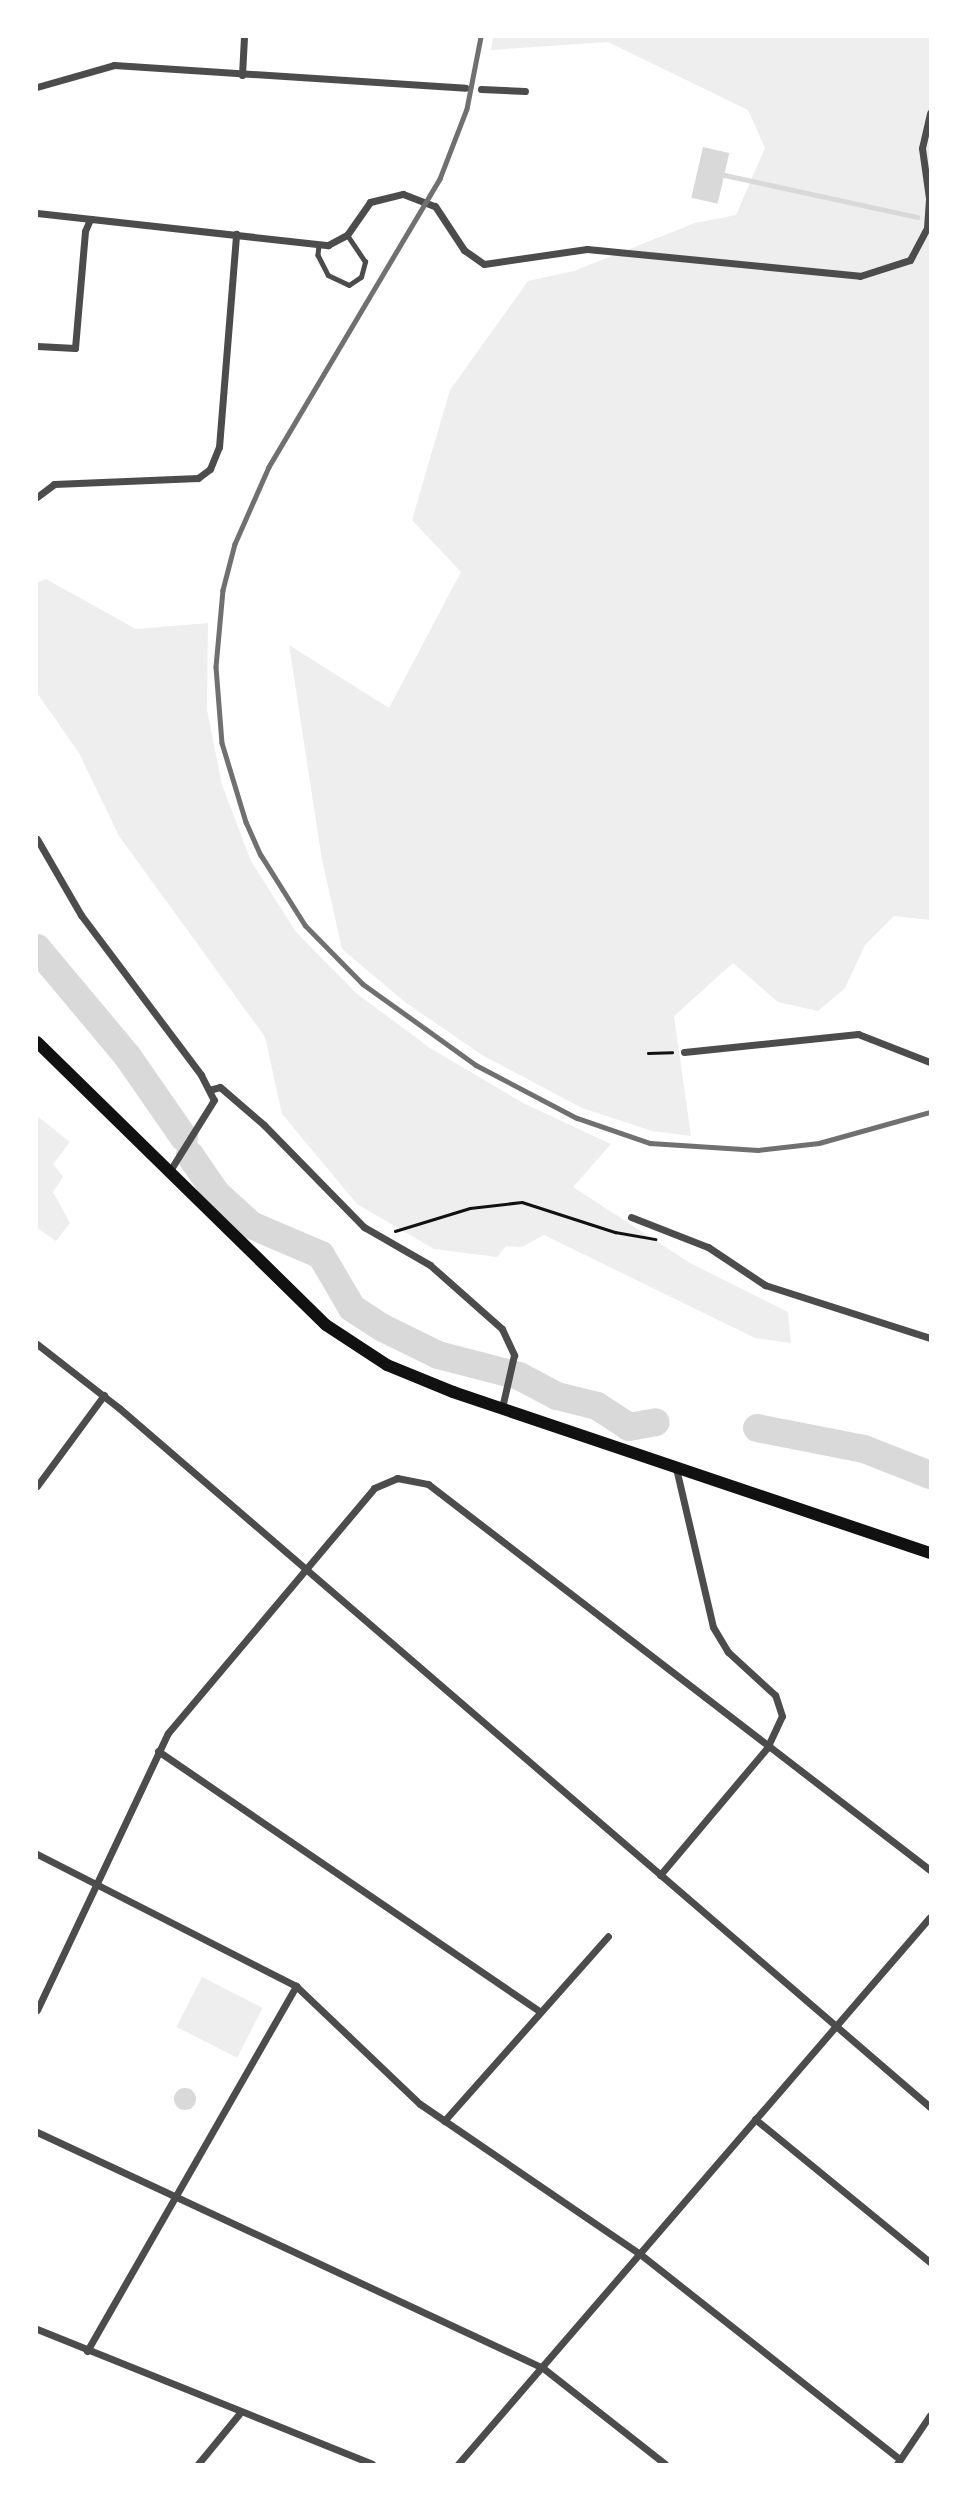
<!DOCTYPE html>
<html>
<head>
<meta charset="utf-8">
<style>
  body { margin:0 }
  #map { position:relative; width:967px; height:2501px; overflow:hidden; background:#fff; font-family:"Roboto Condensed",sans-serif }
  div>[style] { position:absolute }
  .green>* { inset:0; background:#eee; transform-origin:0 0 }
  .water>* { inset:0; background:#d9d9d9; transform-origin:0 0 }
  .round { border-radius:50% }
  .stream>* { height:4.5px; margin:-2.25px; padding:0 2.25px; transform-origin:2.25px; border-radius:2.25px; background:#d9d9d9 }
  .river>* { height:28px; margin:-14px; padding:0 14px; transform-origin:14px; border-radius:14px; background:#d9d9d9 }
  .path>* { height:2.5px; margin:-1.25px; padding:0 1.25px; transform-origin:1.25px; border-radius:1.25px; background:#111 }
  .service>* { height:4.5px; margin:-2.25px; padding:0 2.25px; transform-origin:2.25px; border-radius:2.25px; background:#4c4c4c }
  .minor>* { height:7px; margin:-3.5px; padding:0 3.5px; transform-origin:3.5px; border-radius:3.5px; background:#4c4c4c }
  .primary>* { height:12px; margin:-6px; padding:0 6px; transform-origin:6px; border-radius:6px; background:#111 }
  .rail>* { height:4.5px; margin:-2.25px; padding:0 2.25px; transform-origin:2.25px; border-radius:2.25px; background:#707070 }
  span { translate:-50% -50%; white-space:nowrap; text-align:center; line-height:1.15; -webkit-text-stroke:5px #fff; paint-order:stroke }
  .frame { position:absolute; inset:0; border:38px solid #fff; pointer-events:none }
</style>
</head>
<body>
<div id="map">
  <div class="green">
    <div style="clip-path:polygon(493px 37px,930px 37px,930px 920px,894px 916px,865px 945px,845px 988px,818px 1011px,778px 1002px,733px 963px,674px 1016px,691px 1136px,652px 1131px,582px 1108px,482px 1055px,405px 1002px,342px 949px,322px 860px,289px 645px,389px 708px,461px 572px,412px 520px,450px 390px,528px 281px,574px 271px,695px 223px,736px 215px,765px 148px,748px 110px,608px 42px,491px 50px)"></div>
    <div style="clip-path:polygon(46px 579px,136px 629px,208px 623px,207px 710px,222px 785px,251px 861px,296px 932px,356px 993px,430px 1048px,525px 1104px,611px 1144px,573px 1187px,690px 1263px,788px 1312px,791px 1343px,755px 1338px,544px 1235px,522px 1247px,506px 1246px,497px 1257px,434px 1249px,357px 1204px,282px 1114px,265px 1037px,119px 836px,79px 753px,37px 693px,37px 583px)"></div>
    <div style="clip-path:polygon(37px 1116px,70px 1142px,53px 1164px,63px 1177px,53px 1192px,70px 1223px,56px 1241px,37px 1228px)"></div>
    <div style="left:202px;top:1977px;width:68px;height:56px;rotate:27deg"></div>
  </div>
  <div class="water">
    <div style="left:703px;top:147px;width:27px;height:52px;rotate:13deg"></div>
    <div class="round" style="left:174px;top:2088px;width:22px;height:22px"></div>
  </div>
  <div class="stream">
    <div style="left:720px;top:174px;width:202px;rotate:12.3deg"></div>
  </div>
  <div class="river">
    <div style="left:37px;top:948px;width:142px;rotate:50.1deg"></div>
    <div style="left:128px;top:1057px;width:98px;rotate:55.3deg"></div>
    <div style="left:190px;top:1155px;width:46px;rotate:55.6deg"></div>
    <div style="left:216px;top:1193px;width:47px;rotate:42.4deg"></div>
    <div style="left:251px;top:1225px;width:76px;rotate:23.2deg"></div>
    <div style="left:321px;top:1255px;width:61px;rotate:59.7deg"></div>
    <div style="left:352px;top:1308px;width:37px;rotate:33deg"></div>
    <div style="left:383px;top:1328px;width:61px;rotate:26.1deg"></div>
    <div style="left:438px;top:1355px;width:84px;rotate:14.5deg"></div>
    <div style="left:519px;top:1376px;width:43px;rotate:27.8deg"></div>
    <div style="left:557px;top:1396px;width:41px;rotate:14deg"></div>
    <div style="left:597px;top:1406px;width:38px;rotate:33deg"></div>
    <div style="left:629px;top:1427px;width:27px;rotate:-10deg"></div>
    <div style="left:757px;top:1428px;width:109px;rotate:11.1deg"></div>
    <div style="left:864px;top:1449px;width:71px;rotate:21.5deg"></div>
  </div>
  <div class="path">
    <div style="left:648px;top:1053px;width:24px;rotate:-2deg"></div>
    <div style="left:395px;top:1231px;width:78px;rotate:-17deg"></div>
    <div style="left:470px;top:1208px;width:52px;rotate:-6.6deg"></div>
    <div style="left:522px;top:1202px;width:98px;rotate:17.9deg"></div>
    <div style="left:615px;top:1232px;width:41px;rotate:9.9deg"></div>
  </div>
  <div class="service">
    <div style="left:319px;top:245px;width:10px;rotate:96deg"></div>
    <div style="left:318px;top:255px;width:22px;rotate:63deg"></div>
    <div style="left:328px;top:275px;width:23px;rotate:25deg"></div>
    <div style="left:349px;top:285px;width:14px;rotate:-34deg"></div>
    <div style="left:361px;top:277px;width:16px;rotate:-75deg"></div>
    <div style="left:365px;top:262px;width:32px;rotate:-124deg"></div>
  </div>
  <div class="minor">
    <div style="left:242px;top:75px;width:38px;rotate:-87deg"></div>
    <div style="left:37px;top:87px;width:80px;rotate:-15.9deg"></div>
    <div style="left:114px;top:65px;width:352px;rotate:3.7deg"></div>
    <div style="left:481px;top:89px;width:44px;rotate:2.6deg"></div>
    <div style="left:37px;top:213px;width:293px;rotate:6.3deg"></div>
    <div style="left:328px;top:245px;width:21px;rotate:-28deg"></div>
    <div style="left:347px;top:235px;width:40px;rotate:-55.1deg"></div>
    <div style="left:370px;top:202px;width:34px;rotate:-14deg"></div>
    <div style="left:403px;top:194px;width:34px;rotate:21deg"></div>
    <div style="left:435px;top:206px;width:53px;rotate:56.6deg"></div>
    <div style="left:464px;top:250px;width:24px;rotate:35deg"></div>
    <div style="left:484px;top:264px;width:104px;rotate:-8.3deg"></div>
    <div style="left:587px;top:249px;width:274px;rotate:5.6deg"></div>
    <div style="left:860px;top:276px;width:52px;rotate:-17.7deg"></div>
    <div style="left:910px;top:260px;width:36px;rotate:-62deg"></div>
    <div style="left:927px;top:228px;width:30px;rotate:-86deg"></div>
    <div style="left:929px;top:198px;width:50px;rotate:-98deg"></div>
    <div style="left:922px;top:148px;width:36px;rotate:-77deg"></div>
    <div style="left:37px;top:346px;width:38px;rotate:3deg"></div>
    <div style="left:75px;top:348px;width:117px;rotate:-85.1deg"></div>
    <div style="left:85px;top:231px;width:13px;rotate:-67deg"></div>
    <div style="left:37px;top:497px;width:21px;rotate:-37deg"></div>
    <div style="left:54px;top:484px;width:144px;rotate:-2.4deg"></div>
    <div style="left:198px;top:478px;width:15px;rotate:-37deg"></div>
    <div style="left:210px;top:469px;width:24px;rotate:-68deg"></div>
    <div style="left:219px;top:447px;width:214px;rotate:-85.4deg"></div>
    <div style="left:37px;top:839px;width:88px;rotate:59.9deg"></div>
    <div style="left:81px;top:915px;width:200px;rotate:53.1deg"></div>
    <div style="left:201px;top:1075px;width:28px;rotate:63deg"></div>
    <div style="left:214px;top:1100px;width:85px;rotate:122deg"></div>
    <div style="left:684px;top:1052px;width:175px;rotate:-5.9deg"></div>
    <div style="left:858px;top:1034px;width:77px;rotate:21.3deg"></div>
    <div style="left:209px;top:1090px;width:11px;rotate:-15deg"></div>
    <div style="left:220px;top:1087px;width:58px;rotate:40.8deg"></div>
    <div style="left:264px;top:1125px;width:143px;rotate:45.6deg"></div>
    <div style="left:364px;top:1227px;width:76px;rotate:29.9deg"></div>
    <div style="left:430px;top:1265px;width:96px;rotate:41.6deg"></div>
    <div style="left:502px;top:1329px;width:29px;rotate:65deg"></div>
    <div style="left:514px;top:1355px;width:54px;rotate:102.8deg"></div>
    <div style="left:631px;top:1217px;width:83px;rotate:21.3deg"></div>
    <div style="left:708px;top:1247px;width:69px;rotate:33.7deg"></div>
    <div style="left:765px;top:1285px;width:173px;rotate:17.8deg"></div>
    <div style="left:37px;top:1344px;width:104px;rotate:38deg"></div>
    <div style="left:119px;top:1408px;width:1071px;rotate:40.76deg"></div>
    <div style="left:37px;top:1486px;width:113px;rotate:-53.6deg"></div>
    <div style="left:158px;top:1751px;width:463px;rotate:34.3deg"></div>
    <div style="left:37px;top:1854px;width:291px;rotate:27deg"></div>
    <div style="left:296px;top:1986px;width:171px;rotate:43.6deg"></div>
    <div style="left:420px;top:2104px;width:266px;rotate:34.3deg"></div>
    <div style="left:640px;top:2254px;width:331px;rotate:38.3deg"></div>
    <div style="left:660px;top:1875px;width:166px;rotate:-49.9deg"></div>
    <div style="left:767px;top:1748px;width:35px;rotate:-65deg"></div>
    <div style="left:782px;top:1716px;width:22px;rotate:-108deg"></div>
    <div style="left:775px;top:1695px;width:64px;rotate:-137.5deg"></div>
    <div style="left:728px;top:1652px;width:29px;rotate:-121deg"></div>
    <div style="left:713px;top:1627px;width:163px;rotate:-103.1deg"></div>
    <div style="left:37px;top:2010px;width:306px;rotate:-64.7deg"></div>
    <div style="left:168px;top:1733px;width:320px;rotate:-49.9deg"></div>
    <div style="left:374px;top:1488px;width:25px;rotate:-23deg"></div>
    <div style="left:397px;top:1478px;width:32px;rotate:11deg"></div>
    <div style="left:428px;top:1484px;width:633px;rotate:37.56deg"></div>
    <div style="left:755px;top:2119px;width:226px;rotate:39.3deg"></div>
    <div style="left:444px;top:2121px;width:247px;rotate:-48.4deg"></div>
    <div style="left:37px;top:2132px;width:558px;rotate:25deg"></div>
    <div style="left:543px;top:2368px;width:155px;rotate:38.2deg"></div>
    <div style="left:37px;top:2329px;width:361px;rotate:21.9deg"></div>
    <div style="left:87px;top:2351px;width:421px;rotate:-60.2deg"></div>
    <div style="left:198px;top:2464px;width:65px;rotate:-50.6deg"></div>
    <div style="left:458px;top:2464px;width:722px;rotate:-49.21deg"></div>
    <div style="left:897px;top:2464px;width:59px;rotate:-56deg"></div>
  </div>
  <div class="primary">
    <div style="left:37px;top:1042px;width:404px;rotate:44.4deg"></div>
    <div style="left:326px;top:1325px;width:73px;rotate:33.3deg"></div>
    <div style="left:387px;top:1365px;width:71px;rotate:22.2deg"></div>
    <div style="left:453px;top:1392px;width:503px;rotate:18.65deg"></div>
  </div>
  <div class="rail">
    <div style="left:481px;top:37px;width:73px;rotate:101deg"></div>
    <div style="left:467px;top:109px;width:75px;rotate:111.1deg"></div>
    <div style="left:440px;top:179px;width:335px;rotate:120.7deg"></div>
    <div style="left:269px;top:467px;width:84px;rotate:113.8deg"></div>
    <div style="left:235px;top:544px;width:48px;rotate:104.6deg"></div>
    <div style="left:223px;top:590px;width:77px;rotate:95.2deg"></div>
    <div style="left:216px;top:667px;width:76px;rotate:85.5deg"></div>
    <div style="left:222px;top:743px;width:83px;rotate:73.1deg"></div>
    <div style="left:246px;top:822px;width:36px;rotate:66deg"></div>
    <div style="left:261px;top:855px;width:83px;rotate:57.8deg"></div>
    <div style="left:305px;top:925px;width:83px;rotate:45.5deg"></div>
    <div style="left:363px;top:984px;width:139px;rotate:35.6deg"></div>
    <div style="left:476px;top:1065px;width:114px;rotate:27.7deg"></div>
    <div style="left:577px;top:1118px;width:77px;rotate:18.9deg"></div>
    <div style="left:650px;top:1143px;width:108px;rotate:3.7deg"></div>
    <div style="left:758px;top:1150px;width:61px;rotate:-6.5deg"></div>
    <div style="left:819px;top:1143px;width:115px;rotate:-15.6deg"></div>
  </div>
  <div class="frame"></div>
</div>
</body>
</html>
